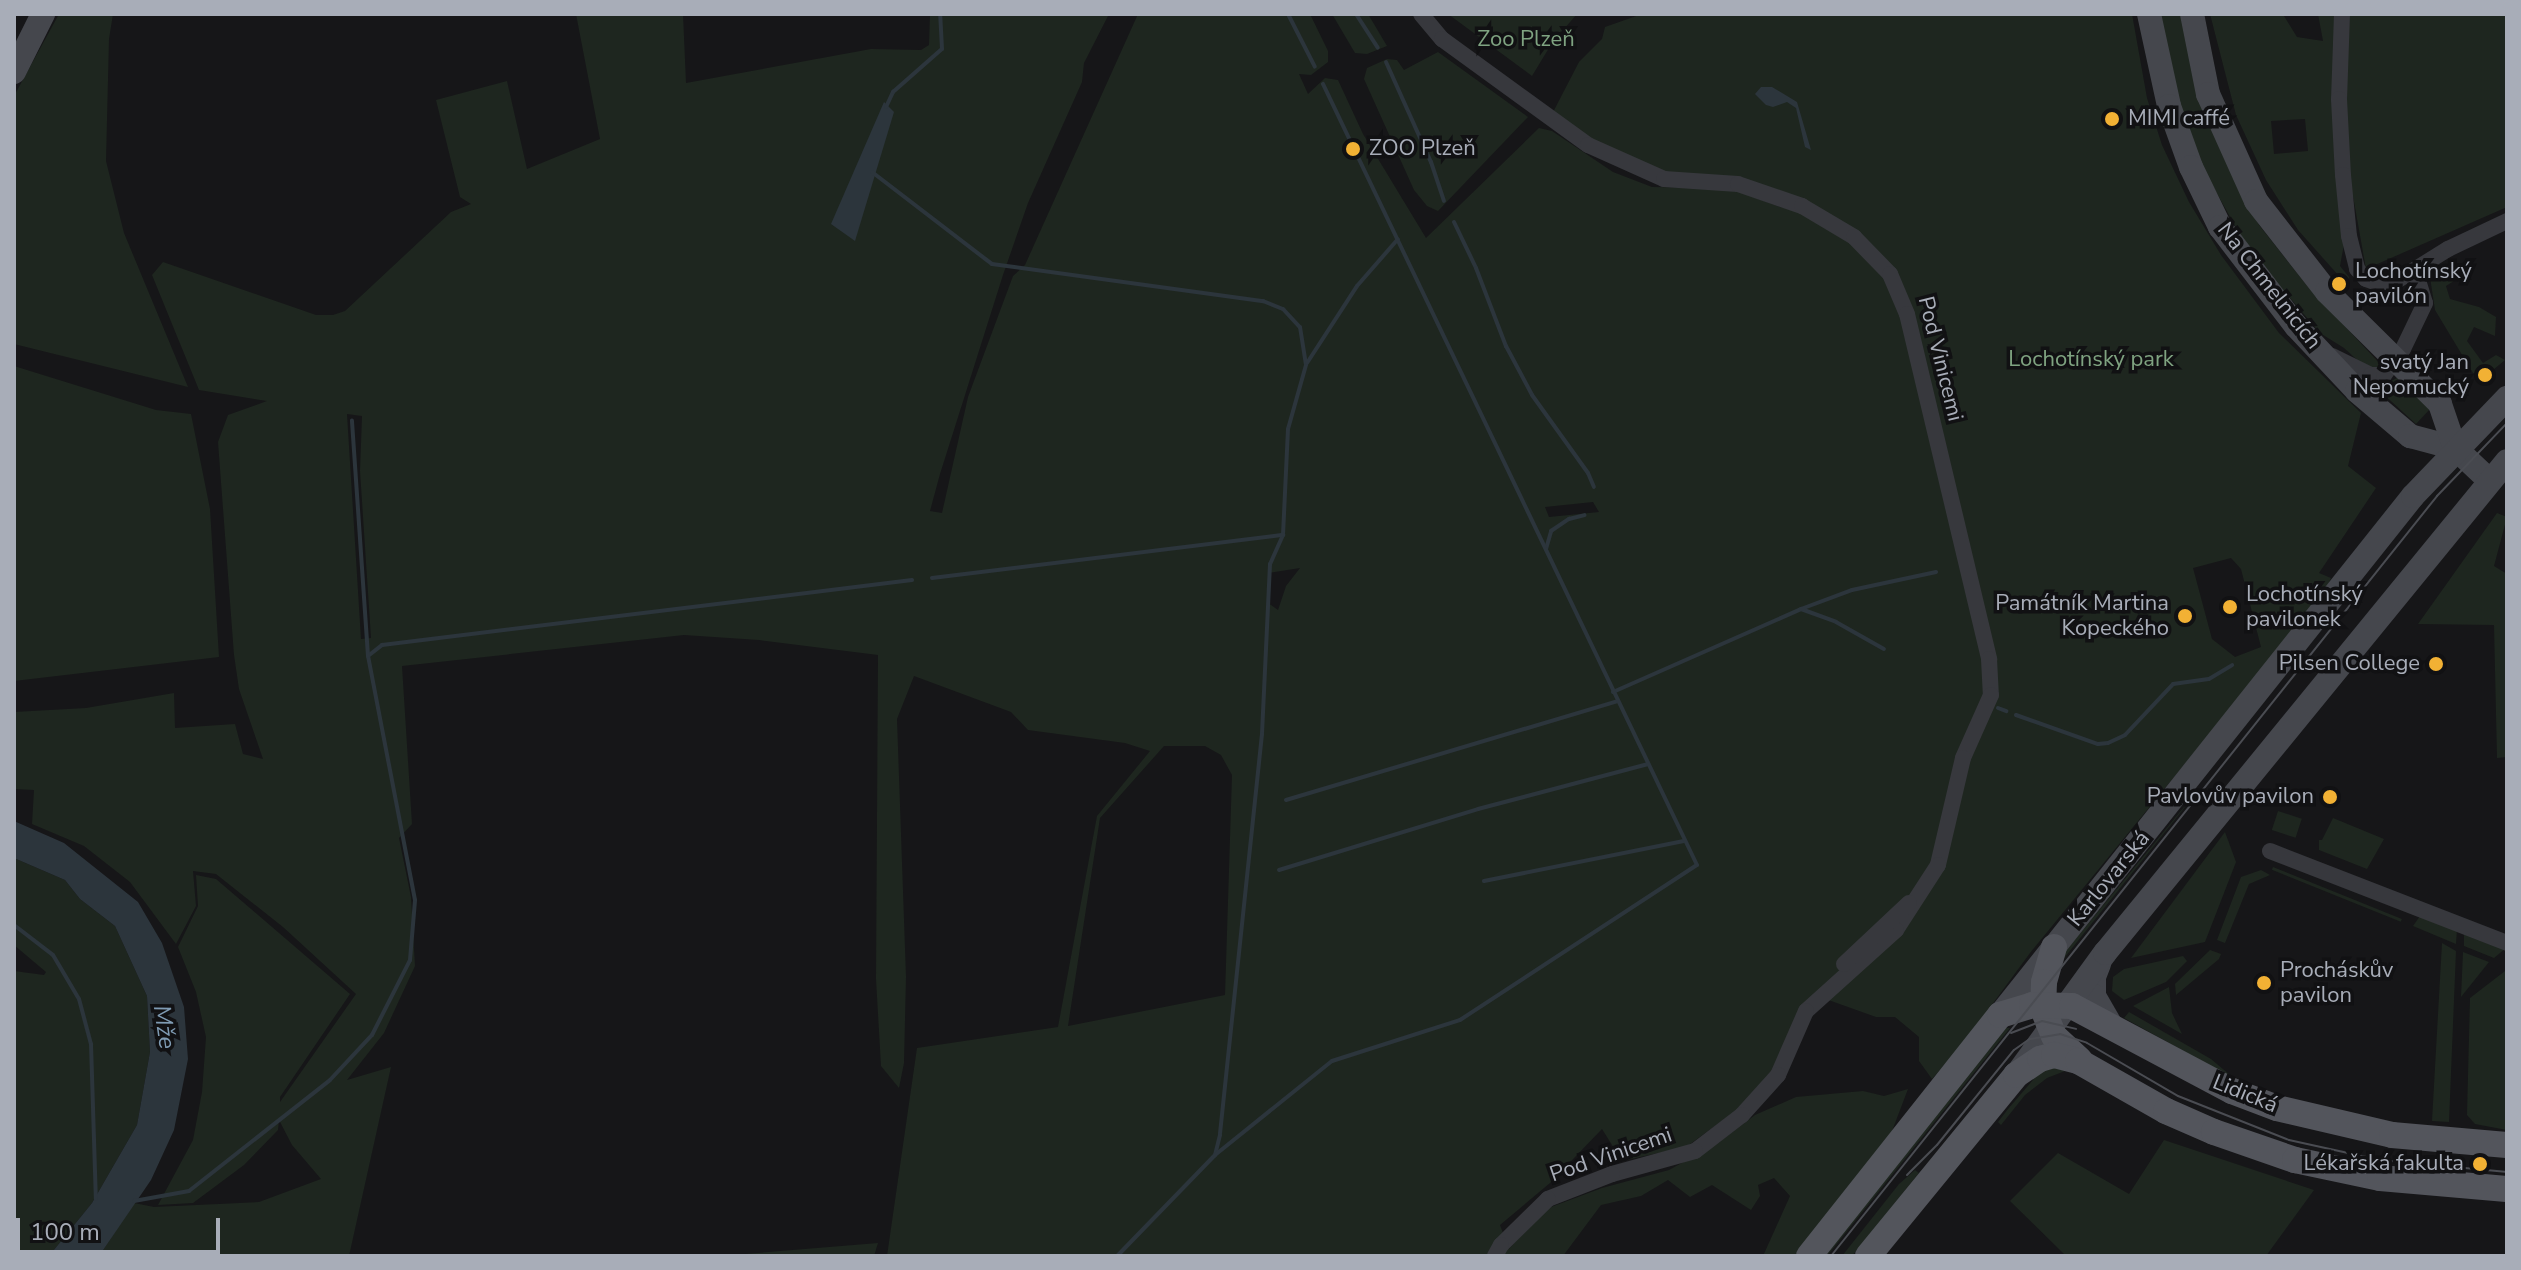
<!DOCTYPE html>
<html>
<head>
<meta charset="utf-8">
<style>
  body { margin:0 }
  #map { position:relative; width:2521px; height:1270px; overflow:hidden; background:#161618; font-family:"Nunito Sans",sans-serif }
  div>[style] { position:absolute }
  .green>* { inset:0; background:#1e261f; transform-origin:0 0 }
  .water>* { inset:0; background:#2c353c }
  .stream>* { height:4px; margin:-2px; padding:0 2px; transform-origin:2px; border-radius:2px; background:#2c353c }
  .street>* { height:16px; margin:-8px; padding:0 8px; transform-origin:8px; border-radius:8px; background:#37383d }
  .secondary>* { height:24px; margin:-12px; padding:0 12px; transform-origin:12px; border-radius:12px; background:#45474d }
  .primary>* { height:26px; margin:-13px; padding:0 13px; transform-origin:13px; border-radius:13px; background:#53555c }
  .tram>* { height:2px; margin:-1px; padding:0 1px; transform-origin:1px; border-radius:1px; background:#4a4c52 }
  .dots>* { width:22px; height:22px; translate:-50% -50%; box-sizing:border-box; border:4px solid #111113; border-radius:50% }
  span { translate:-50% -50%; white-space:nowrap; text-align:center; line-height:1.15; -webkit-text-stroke:7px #111113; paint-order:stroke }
  .park-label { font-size:22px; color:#7fa381 }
  .poi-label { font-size:22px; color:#a8adb8 }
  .left { translate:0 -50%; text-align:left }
  .right { translate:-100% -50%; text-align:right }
  .street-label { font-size:22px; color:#a8adb8 }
  .water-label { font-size:24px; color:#7f9bb3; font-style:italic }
  .frame { position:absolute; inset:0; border:16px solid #a8adb8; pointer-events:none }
  .scale { position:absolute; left:16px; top:1218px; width:204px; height:36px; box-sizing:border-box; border:4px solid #a8adb8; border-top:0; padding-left:10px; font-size:24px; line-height:28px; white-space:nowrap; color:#a8adb8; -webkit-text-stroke:6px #111113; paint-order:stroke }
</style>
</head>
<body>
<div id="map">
  <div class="green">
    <div style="clip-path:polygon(59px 14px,113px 14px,109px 39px,106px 161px,124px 233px,188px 387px,14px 344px,14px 96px)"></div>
    <div style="clip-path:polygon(evenodd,576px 14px,683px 14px,686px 83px,871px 49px,921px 50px,929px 45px,930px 14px,1109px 14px,1084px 63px,1082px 82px,1028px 203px,1003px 275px,940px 474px,930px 511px,942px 513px,968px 397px,1013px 276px,1025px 265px,1138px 14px,1310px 14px,1328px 51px,1328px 62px,1311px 75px,1299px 74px,1308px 94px,1325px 78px,1338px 80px,1363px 134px,1426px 238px,1539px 128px,1552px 131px,1613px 172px,1652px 187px,1729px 188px,1780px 207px,1794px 208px,1738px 184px,1664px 179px,1550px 118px,1579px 62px,1602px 39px,1605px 27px,1642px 14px,2132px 14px,2147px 98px,2162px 145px,2189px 202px,2221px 255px,2279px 333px,2361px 413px,2348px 466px,2376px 488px,2319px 573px,2331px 578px,2324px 594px,2030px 953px,1966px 1040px,1932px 1079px,1919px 1061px,1919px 1037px,1895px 1017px,1876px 1017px,1820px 997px,1772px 1072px,1741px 1107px,1686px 1147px,1622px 1161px,1602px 1129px,1550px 1183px,1500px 1225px,1509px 1249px,1543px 1210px,1602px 1188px,1669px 1170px,1718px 1143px,1755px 1115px,1796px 1097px,1863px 1091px,1884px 1096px,1908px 1089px,1889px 1139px,1796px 1256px,1763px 1256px,1790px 1196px,1774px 1178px,1758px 1185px,1760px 1196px,1751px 1210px,1712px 1185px,1690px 1197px,1668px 1180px,1641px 1196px,1601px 1205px,1563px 1256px,887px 1256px,917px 1048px,1058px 1027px,1097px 816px,1150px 751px,1125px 743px,1028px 730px,1011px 712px,914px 676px,897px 719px,906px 977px,904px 1063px,899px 1088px,881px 1066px,876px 979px,878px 655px,759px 640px,684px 635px,402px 666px,412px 824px,399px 838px,411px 897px,415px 966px,384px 1033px,347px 1080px,391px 1067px,349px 1256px,99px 1256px,134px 1203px,154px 1207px,259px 1202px,321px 1179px,292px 1145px,279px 1120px,278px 1130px,244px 1165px,193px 1203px,158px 1205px,193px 1140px,202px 1092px,206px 1037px,196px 992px,178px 947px,198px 906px,196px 875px,216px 879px,350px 994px,280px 1097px,280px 1102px,356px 994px,283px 927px,216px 874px,193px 871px,196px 906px,176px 944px,130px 882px,84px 846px,32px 824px,34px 790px,14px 789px,14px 712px,86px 708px,174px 693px,175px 728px,235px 724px,243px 754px,263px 759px,239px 689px,234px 655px,218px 442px,228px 415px,267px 401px,199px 390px,152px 275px,163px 262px,316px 315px,333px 315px,345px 311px,451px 212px,471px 204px,460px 197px,436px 100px,507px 81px,527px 169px,600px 139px,576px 14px,347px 414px,362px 416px,360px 471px,371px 638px,361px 639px,347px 414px,576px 14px,1593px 502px,1599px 512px,1549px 517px,1545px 507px,1593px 502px,576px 14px,2231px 558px,2241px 569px,2261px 647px,2235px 657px,2212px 639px,2193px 568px,2231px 558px,576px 14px,1300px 568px,1286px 586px,1278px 610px,1267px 602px,1269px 573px,1300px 568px,576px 14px,1164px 746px,1205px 746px,1221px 755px,1232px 775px,1225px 995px,1068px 1026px,1100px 818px,1164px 746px)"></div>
    <div style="clip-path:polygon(1332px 14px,1368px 14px,1387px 46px,1367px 54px,1355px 53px)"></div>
    <div style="clip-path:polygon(1448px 14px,1577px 14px,1552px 43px,1532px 76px)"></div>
    <div style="clip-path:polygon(2159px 14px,2184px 14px,2239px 191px,2259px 225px,2308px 287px,2383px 367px,2365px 367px,2344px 348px,2320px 333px,2248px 249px,2196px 156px,2172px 89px)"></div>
    <div style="clip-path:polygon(evenodd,2210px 14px,2288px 14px,2284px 16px,2297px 37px,2323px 41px,2318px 14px,2507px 14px,2507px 207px,2366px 269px,2353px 196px,2340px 266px,2349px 277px,2347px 285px,2298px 230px,2266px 180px,2236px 115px,2210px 14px,2305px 119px,2308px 151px,2274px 154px,2271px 121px,2305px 119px)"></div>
    <div style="clip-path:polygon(1438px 52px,1528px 117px,1438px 211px,1427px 206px,1414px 190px,1364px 79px,1367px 68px,1387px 59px,1397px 60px,1404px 70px)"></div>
    <div style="clip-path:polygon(2466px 262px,2468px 272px,2446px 286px,2450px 299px,2479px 307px,2496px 317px,2495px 336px,2474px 327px,2467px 341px,2483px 363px,2496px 355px,2505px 360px,2493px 370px,2480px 373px,2473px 373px,2435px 310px,2430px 277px)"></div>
    <div style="clip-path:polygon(14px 366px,156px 410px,191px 414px,210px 509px,219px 657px,14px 681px)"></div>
    <div style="clip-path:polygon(2397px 378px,2431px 408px,2416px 424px,2368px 380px,2385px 384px)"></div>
    <div style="clip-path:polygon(2497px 513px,2507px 517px,2494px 566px,2507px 574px,2507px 757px,2497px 758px,2494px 625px,2418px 624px)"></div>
    <div style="clip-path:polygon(2184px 807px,2185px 807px,2057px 967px,2059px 959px)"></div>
    <div style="left:2278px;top:811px;width:25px;height:20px;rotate:18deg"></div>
    <div style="clip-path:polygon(2333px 818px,2384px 839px,2367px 869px,2319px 850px,2319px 840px,2322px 840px)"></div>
    <div style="clip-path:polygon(2225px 832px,2236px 862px,2205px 942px,2131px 958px)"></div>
    <div style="clip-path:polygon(14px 858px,65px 880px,80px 899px,115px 926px,147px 996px,150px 1052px,137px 1125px,92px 1203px,49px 1256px,14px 1256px,14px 971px,44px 975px,46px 972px,14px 945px)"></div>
    <div style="left:2273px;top:867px;width:139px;height:3px;rotate:22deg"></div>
    <div style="clip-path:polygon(2261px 870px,2270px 875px,2249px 884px,2225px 943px,2217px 940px,2241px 877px)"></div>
    <div style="clip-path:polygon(2420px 916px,2457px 929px,2456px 944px,2413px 926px)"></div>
    <div style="clip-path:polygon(2464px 932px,2506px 948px,2494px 958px,2464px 946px)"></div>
    <div style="clip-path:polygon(2442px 943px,2456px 951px,2449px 1122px,2432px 1121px)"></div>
    <div style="clip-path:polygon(2210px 950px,2221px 954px,2219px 959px,2176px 995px,2175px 984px)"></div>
    <div style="clip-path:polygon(2463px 952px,2489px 962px,2461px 997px)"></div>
    <div style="clip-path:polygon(2183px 956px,2187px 961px,2166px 982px,2124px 1000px,2112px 991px,2113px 977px,2124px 969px)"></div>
    <div style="clip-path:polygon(2505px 971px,2507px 971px,2507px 1130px,2475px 1124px,2467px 1115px,2470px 998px)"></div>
    <div style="clip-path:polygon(2169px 987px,2172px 1013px,2182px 1034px,2133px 1006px)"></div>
    <div style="clip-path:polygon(2129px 1012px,2211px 1059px,2236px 1080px,2124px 1018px)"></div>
    <div style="clip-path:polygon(2002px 1028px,2010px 1028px,1827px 1256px,1818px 1256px)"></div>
    <div style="clip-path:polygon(2051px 1066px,2065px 1071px,2047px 1078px,2025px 1095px,2001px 1125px,1998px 1122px,2008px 1109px,2038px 1074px)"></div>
    <div style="clip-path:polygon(2164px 1140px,2314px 1190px,2266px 1256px,2066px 1256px,2010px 1201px,2058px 1153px,2129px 1194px)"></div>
    <div style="clip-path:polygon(1915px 1170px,1919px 1173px,1852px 1256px,1842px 1256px,1899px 1184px)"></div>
    <div style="clip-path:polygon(878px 1243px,874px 1256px,720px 1256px)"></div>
  </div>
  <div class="water">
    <div style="clip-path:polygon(1761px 87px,1772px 87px,1797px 102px,1811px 150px,1805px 147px,1796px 108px,1787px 102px,1773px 107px,1766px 105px,1755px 94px)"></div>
    <div style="clip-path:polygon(884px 102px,894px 112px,855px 241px,831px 224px)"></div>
    <div style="clip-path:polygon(14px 821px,64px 843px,138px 902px,162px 943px,184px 1007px,188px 1059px,174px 1130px,151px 1180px,99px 1256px,49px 1256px,92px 1203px,137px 1125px,150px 1052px,147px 996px,115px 926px,80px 899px,65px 880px,14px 858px)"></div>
  </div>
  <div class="stream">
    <div style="left:1288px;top:14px;width:59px;rotate:63deg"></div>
    <div style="left:1356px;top:14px;width:40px;rotate:57.1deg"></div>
    <div style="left:1386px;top:62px;width:110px;rotate:65.8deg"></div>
    <div style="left:1431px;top:162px;width:41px;rotate:71.6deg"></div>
    <div style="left:886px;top:107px;width:17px;rotate:-65deg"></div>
    <div style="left:893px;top:92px;width:65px;rotate:-41.3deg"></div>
    <div style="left:942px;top:49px;width:35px;rotate:-93deg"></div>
    <div style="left:872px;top:172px;width:151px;rotate:37.5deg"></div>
    <div style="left:992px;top:264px;width:274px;rotate:7.8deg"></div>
    <div style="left:1263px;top:301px;width:22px;rotate:22deg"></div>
    <div style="left:1283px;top:309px;width:25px;rotate:47deg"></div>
    <div style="left:1300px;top:327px;width:38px;rotate:81deg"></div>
    <div style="left:1306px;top:365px;width:66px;rotate:105.7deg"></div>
    <div style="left:1288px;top:429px;width:106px;rotate:92.7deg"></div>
    <div style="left:1283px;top:535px;width:32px;rotate:114deg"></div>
    <div style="left:1270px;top:564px;width:170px;rotate:92.7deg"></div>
    <div style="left:1262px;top:734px;width:403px;rotate:96deg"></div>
    <div style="left:1220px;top:1135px;width:21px;rotate:104deg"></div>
    <div style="left:1215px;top:1155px;width:141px;rotate:134.1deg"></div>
    <div style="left:1454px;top:222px;width:51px;rotate:64.4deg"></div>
    <div style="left:1476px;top:268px;width:84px;rotate:69deg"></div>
    <div style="left:1506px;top:346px;width:55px;rotate:62deg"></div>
    <div style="left:1532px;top:395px;width:96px;rotate:54.3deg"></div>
    <div style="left:1588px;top:473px;width:15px;rotate:67deg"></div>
    <div style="left:1307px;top:363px;width:92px;rotate:-57deg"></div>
    <div style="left:1357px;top:286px;width:62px;rotate:-48.9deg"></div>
    <div style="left:1546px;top:549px;width:19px;rotate:-74deg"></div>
    <div style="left:1551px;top:531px;width:22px;rotate:-34deg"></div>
    <div style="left:1569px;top:519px;width:16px;rotate:-14deg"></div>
    <div style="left:932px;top:578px;width:354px;rotate:-7deg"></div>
    <div style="left:1801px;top:609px;width:37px;rotate:20deg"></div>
    <div style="left:1836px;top:622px;width:55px;rotate:29.4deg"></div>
    <div style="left:368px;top:656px;width:18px;rotate:-38deg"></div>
    <div style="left:382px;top:645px;width:534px;rotate:-6.99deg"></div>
    <div style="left:1613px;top:692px;width:206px;rotate:-23.8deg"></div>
    <div style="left:1801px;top:609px;width:54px;rotate:-20.4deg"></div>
    <div style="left:1852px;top:590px;width:86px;rotate:-12.1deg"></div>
    <div style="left:1998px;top:708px;width:9px;rotate:21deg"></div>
    <div style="left:2016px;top:715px;width:87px;rotate:19.5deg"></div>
    <div style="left:2098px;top:744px;width:10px;rotate:-6deg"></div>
    <div style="left:2108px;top:743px;width:19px;rotate:-25deg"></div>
    <div style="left:2125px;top:735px;width:70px;rotate:-46.7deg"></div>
    <div style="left:2173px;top:684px;width:36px;rotate:-8deg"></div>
    <div style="left:2209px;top:679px;width:27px;rotate:-31deg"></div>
    <div style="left:1286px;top:800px;width:346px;rotate:-16.6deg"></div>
    <div style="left:1279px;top:870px;width:208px;rotate:-17deg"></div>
    <div style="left:1478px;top:809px;width:176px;rotate:-14.8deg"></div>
    <div style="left:1484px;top:881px;width:205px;rotate:-11.3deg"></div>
    <div style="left:14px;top:925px;width:49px;rotate:37.6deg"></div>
    <div style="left:53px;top:955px;width:51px;rotate:59.4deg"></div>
    <div style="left:79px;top:999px;width:47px;rotate:75.1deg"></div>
    <div style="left:91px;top:1044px;width:155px;rotate:88.2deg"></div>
    <div style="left:1215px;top:1155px;width:150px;rotate:-38.8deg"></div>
    <div style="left:1332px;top:1061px;width:134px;rotate:-17.8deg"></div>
    <div style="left:1460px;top:1020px;width:283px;rotate:-33.2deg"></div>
    <div style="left:1697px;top:865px;width:866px;rotate:-115.59deg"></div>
    <div style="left:134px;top:1201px;width:56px;rotate:-10.3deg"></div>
    <div style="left:189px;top:1191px;width:179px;rotate:-38.2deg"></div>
    <div style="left:330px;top:1080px;width:62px;rotate:-47deg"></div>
    <div style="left:372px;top:1035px;width:84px;rotate:-63.1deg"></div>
    <div style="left:410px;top:960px;width:60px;rotate:-85.2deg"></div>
    <div style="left:415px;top:900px;width:248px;rotate:-100.9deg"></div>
    <div style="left:368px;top:656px;width:236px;rotate:-93.9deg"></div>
  </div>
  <div class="street">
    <div style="left:1421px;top:14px;width:33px;rotate:50deg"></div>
    <div style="left:1442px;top:39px;width:180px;rotate:36deg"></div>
    <div style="left:1588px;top:145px;width:83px;rotate:24.1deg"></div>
    <div style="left:1664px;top:179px;width:74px;rotate:3.9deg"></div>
    <div style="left:1738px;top:184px;width:68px;rotate:19deg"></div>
    <div style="left:1802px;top:206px;width:61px;rotate:30.8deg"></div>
    <div style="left:1854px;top:237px;width:52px;rotate:45.8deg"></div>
    <div style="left:1890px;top:274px;width:43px;rotate:67deg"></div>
    <div style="left:1907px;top:314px;width:355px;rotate:76.6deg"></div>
    <div style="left:1989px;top:659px;width:36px;rotate:87deg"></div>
    <div style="left:1991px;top:695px;width:69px;rotate:114deg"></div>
    <div style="left:1963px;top:758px;width:110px;rotate:103.2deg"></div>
    <div style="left:1938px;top:865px;width:77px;rotate:122.9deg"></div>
    <div style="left:1896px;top:930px;width:121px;rotate:138deg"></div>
    <div style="left:1806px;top:1011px;width:70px;rotate:113.6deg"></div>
    <div style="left:1778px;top:1075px;width:54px;rotate:132deg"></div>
    <div style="left:1742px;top:1115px;width:59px;rotate:142.5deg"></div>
    <div style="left:1695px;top:1151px;width:86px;rotate:164.5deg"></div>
    <div style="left:1612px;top:1174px;width:69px;rotate:158.7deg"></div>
    <div style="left:1548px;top:1199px;width:66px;rotate:135.6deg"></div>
    <div style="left:1501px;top:1245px;width:13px;rotate:119deg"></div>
    <div style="left:2342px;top:14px;width:85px;rotate:92deg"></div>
    <div style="left:2339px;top:99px;width:76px;rotate:87deg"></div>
    <div style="left:2343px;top:175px;width:61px;rotate:84.4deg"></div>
    <div style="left:2349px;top:236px;width:34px;rotate:76deg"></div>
    <div style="left:2357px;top:269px;width:13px;rotate:48deg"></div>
    <div style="left:2366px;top:279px;width:12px;rotate:20deg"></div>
    <div style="left:2377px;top:283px;width:21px;rotate:-8deg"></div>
    <div style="left:2398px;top:280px;width:59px;rotate:-31.8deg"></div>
    <div style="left:2448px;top:249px;width:65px;rotate:-25.4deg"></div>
    <div style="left:2332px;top:356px;width:43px;rotate:26deg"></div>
    <div style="left:2371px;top:375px;width:13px"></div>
    <div style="left:2384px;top:375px;width:32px;rotate:-54deg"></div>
    <div style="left:2403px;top:349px;width:51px;rotate:-64.4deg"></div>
    <div style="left:2425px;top:303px;width:34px;rotate:-107deg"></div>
    <div style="left:2270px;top:851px;width:254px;rotate:21.2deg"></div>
    <div style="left:1844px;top:964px;width:89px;rotate:-43.2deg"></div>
  </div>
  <div class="secondary">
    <div style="left:2149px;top:14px;width:94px;rotate:77.7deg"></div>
    <div style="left:2169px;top:106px;width:65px;rotate:70.2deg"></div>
    <div style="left:2191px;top:167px;width:67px;rotate:64.2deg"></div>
    <div style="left:2220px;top:227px;width:125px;rotate:52.5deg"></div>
    <div style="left:2296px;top:326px;width:89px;rotate:46.8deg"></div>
    <div style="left:2357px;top:391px;width:70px;rotate:40.3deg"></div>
    <div style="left:2410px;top:436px;width:47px;rotate:14.9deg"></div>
    <div style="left:2455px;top:448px;width:47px;rotate:43.3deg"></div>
    <div style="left:2192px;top:14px;width:82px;rotate:78.7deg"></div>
    <div style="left:2208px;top:94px;width:117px;rotate:65.8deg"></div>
    <div style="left:2256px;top:201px;width:115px;rotate:52deg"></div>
    <div style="left:2327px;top:292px;width:159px;rotate:44.7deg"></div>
    <div style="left:2440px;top:404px;width:46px;rotate:71.2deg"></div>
    <div style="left:14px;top:72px;width:65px;rotate:-63.4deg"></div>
    <div style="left:2099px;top:964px;width:14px;rotate:111deg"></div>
    <div style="left:2094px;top:977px;width:19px;rotate:90deg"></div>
    <div style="left:2094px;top:996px;width:36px;rotate:60deg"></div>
    <div style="left:2000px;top:1015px;width:663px;rotate:-51.49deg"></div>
    <div style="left:2413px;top:496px;width:136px;rotate:-46.2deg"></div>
    <div style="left:2017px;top:1074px;width:150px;rotate:-54deg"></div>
    <div style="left:2105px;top:953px;width:635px;rotate:-50.75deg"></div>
  </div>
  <div class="primary">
    <div style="left:2054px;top:947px;width:36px;rotate:106deg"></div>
    <div style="left:2044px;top:982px;width:27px;rotate:92deg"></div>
    <div style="left:2043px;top:1009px;width:29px;rotate:68deg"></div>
    <div style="left:2054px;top:1036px;width:35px;rotate:43deg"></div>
    <div style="left:1809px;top:1256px;width:308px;rotate:-51.6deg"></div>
    <div style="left:2000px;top:1015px;width:34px;rotate:-17deg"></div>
    <div style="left:2032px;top:1005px;width:40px;rotate:1.4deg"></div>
    <div style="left:2072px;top:1006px;width:181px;rotate:28deg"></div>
    <div style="left:2232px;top:1091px;width:48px;rotate:20.7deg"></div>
    <div style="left:2277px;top:1108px;width:118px;rotate:13.2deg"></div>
    <div style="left:2392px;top:1135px;width:115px;rotate:5deg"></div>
    <div style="left:1868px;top:1256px;width:234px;rotate:-50.7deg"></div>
    <div style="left:2016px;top:1075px;width:29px;rotate:-34deg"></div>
    <div style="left:2040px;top:1059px;width:15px;rotate:-16deg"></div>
    <div style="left:2054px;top:1055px;width:25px;rotate:14deg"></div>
    <div style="left:2078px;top:1061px;width:101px;rotate:29.6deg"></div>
    <div style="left:2166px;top:1111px;width:52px;rotate:23.6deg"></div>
    <div style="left:2214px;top:1132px;width:86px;rotate:19.1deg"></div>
    <div style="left:2295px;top:1160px;width:87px;rotate:12deg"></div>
    <div style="left:2380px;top:1178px;width:127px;rotate:5deg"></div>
  </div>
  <div class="tram">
    <div style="left:2011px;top:1033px;width:33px;rotate:-21deg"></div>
    <div style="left:2042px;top:1021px;width:35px;rotate:13deg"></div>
    <div style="left:1907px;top:1175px;width:42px;rotate:-45deg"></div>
    <div style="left:1937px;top:1145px;width:122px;rotate:-51deg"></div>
    <div style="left:2014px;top:1050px;width:19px;rotate:-35deg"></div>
    <div style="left:2030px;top:1039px;width:30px;rotate:-9deg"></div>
    <div style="left:2060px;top:1034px;width:28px;rotate:18deg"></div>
    <div style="left:2087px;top:1043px;width:105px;rotate:30.2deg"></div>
    <div style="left:2178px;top:1096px;width:119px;rotate:21.6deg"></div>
    <div style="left:2289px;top:1140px;width:93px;rotate:12.4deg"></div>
    <div style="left:2380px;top:1160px;width:128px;rotate:5.4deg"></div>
    <div style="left:1831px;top:1256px;width:972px;rotate:-51.43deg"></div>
    <div style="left:2437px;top:496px;width:101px;rotate:-46.2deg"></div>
  </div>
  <div class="dots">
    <div style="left:2112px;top:119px;background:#f2b134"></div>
    <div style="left:1353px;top:149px;background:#f2b134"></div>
    <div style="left:2339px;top:284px;background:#f2b134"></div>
    <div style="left:2485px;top:375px;background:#f2b134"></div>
    <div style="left:2230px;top:607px;background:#f2b134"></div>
    <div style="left:2185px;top:616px;background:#f2b134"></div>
    <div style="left:2436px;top:664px;background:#f2b134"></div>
    <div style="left:2330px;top:797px;background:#f2b134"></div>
    <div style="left:2264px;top:983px;background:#f2b134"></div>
    <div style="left:2480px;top:1164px;background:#f2b134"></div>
  </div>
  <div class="park-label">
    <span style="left:1526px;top:40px">Zoo Plzeň</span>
    <span style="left:2091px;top:360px">Lochotínský park</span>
  </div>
  <div class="poi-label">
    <span class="left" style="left:2128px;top:119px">MIMI caffé</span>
    <span class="left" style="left:1369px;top:149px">ZOO Plzeň</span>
    <span class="left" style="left:2355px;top:284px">Lochotínský<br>pavilón</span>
    <span class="right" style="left:2469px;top:375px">svatý Jan<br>Nepomucký</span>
    <span class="left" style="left:2246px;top:607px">Lochotínský<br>pavilonek</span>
    <span class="right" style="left:2169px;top:616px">Památník Martina<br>Kopeckého</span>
    <span class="right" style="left:2420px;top:664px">Pilsen College</span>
    <span class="right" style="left:2314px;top:797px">Pavlovův pavilon</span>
    <span class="left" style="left:2280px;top:983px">Procháskův<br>pavilon</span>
    <span class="right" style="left:2464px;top:1164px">Lékařská fakulta</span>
  </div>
  <div class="street-label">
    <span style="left:2269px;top:286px;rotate:52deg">Na Chmelnicích</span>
    <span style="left:1940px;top:359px;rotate:76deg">Pod Vinicemi</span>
    <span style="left:2109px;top:879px;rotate:-51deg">Karlovarská</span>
    <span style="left:2245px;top:1094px;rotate:22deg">Lidická</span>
    <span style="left:1611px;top:1155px;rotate:-19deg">Pod Vinicemi</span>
  </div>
  <div class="water-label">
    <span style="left:164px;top:1027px;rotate:82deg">Mže</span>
  </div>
  <div class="frame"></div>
  <div class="scale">100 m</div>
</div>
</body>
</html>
